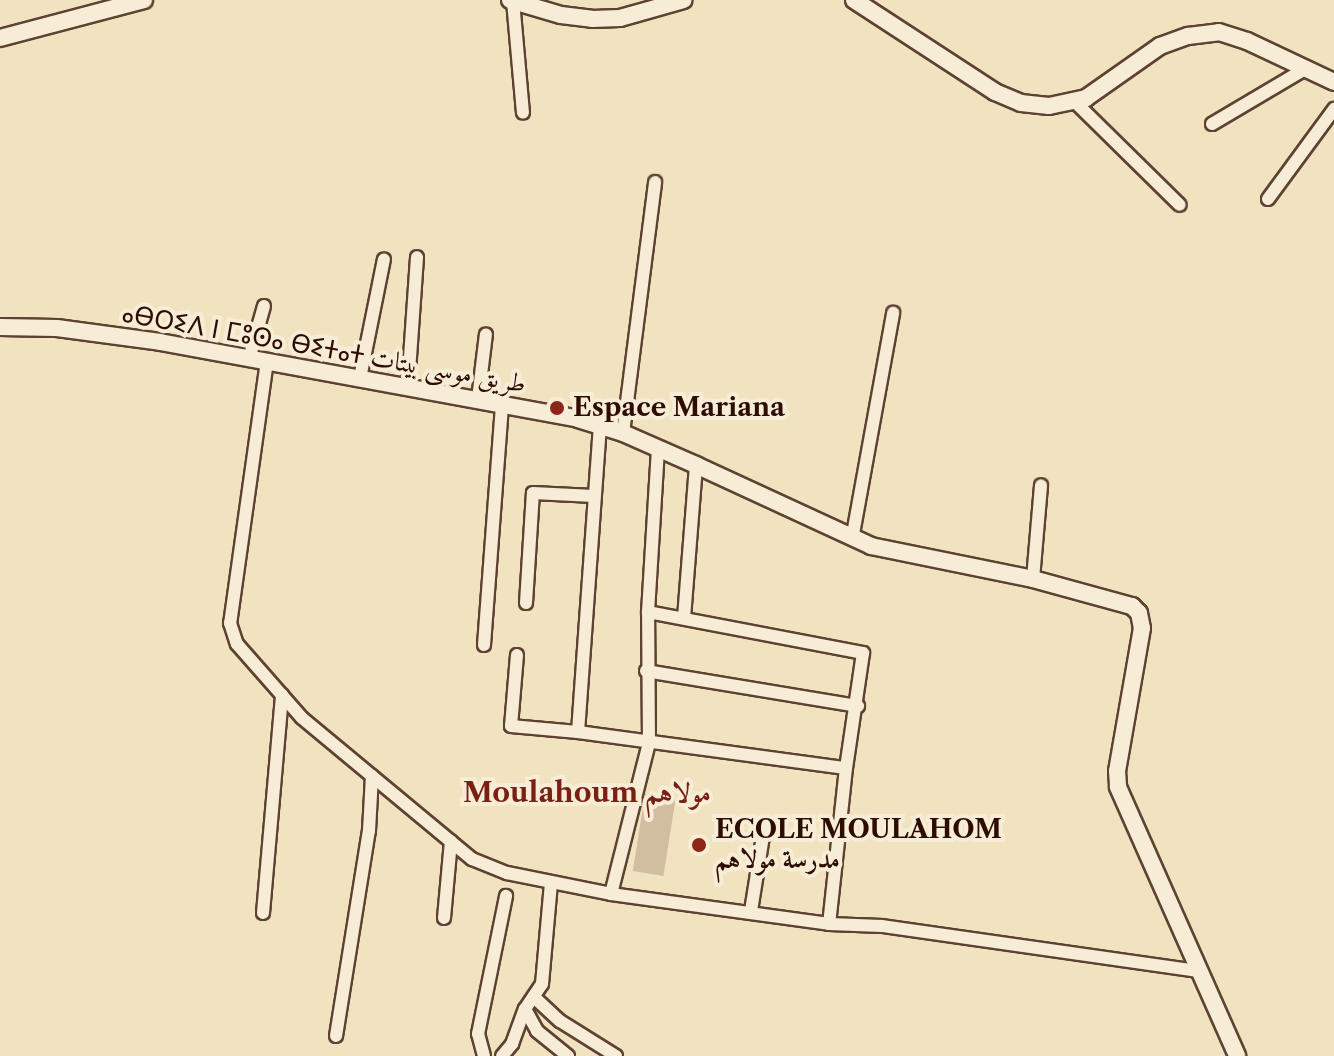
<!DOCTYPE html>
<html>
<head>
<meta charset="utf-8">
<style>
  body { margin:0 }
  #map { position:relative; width:1334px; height:1056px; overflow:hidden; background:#f2e3c0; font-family:"Libre Caslon Text",Amiri,"Noto Sans Tifinagh",serif }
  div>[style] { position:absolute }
  .green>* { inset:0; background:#d1bea0; transform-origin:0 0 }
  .roads { filter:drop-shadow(2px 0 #5e4231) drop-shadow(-2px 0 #5e4231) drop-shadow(0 2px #5e4231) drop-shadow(0 -2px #5e4231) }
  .street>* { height:12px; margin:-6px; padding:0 6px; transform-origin:6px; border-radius:6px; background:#f7edd6 }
  .secondary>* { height:16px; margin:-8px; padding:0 8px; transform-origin:8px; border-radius:8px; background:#f7edd6 }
  .dots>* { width:22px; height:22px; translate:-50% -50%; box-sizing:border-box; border:4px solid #f7edd6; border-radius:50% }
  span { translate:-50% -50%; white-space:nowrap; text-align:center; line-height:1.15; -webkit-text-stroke:8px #f7edd6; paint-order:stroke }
  .street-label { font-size:26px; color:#2d0c01 }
  .poi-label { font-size:26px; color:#2d0c01; font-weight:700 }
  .left { translate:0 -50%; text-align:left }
  .neighbourhood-label { font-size:28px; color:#7a1f14; font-weight:700 }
</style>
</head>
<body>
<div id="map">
  <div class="green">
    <div style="left:645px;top:794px;width:31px;height:78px;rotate:9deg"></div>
  </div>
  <div class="roads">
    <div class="street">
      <div style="left:513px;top:1px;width:112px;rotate:84.9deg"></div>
      <div style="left:1074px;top:101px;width:148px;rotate:44.5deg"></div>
      <div style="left:1212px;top:124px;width:108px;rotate:-30.6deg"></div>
      <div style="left:1268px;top:199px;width:112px;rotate:-53.7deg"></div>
      <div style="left:249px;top:359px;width:55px;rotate:-74.2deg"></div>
      <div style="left:267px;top:361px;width:265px;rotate:98deg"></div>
      <div style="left:230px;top:623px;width:22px;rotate:72deg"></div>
      <div style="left:237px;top:644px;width:98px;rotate:48.7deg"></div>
      <div style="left:302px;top:718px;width:221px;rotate:39.7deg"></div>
      <div style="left:472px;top:859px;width:38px;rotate:22deg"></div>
      <div style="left:507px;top:873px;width:106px;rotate:11.4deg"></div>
      <div style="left:611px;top:894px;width:220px;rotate:7.8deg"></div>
      <div style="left:829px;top:924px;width:53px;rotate:2.2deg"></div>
      <div style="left:882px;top:926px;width:321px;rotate:8.1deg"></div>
      <div style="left:360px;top:378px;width:121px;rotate:-78.6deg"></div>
      <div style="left:408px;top:386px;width:129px;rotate:-86deg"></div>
      <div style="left:478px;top:399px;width:65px;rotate:-83deg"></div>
      <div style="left:623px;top:433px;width:253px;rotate:-82.7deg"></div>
      <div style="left:853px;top:534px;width:225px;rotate:-79.7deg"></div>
      <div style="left:1033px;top:579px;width:94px;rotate:-85.1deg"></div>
      <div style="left:526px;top:603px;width:110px;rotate:-86.4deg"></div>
      <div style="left:533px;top:493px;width:61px;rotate:2.8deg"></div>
      <div style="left:648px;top:612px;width:219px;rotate:10.8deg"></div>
      <div style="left:863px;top:653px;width:116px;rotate:98.4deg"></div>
      <div style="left:846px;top:768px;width:157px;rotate:96.2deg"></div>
      <div style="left:684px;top:618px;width:153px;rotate:-85.5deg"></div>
      <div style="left:484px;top:645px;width:242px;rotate:-85.7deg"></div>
      <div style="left:517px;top:655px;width:71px;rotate:94.8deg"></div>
      <div style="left:511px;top:726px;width:67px;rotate:5.1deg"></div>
      <div style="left:578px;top:732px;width:270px;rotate:7.7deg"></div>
      <div style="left:646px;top:671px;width:215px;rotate:9.4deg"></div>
      <div style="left:578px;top:732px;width:307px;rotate:-85.9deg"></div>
      <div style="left:611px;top:894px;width:156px;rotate:-75.9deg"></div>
      <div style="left:649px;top:743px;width:131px;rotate:-90.4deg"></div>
      <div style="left:648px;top:612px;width:163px;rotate:-86.5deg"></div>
      <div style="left:751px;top:911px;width:88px;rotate:-80.9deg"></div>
      <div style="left:263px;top:913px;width:219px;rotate:-85deg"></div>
      <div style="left:444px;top:918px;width:77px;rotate:-84.8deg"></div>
      <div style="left:535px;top:998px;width:34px;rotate:43deg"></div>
      <div style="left:560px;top:1021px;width:66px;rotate:32deg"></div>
      <div style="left:525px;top:1009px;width:25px;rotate:61deg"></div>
      <div style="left:537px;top:1031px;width:40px;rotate:39deg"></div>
      <div style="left:336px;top:1036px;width:208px;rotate:-80.9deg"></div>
      <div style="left:369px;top:831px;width:55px;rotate:-86.9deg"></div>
      <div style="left:484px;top:1056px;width:23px;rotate:-105deg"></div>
      <div style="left:478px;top:1034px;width:141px;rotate:-78.5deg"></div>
      <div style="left:502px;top:1056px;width:16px;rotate:-50deg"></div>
      <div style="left:512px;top:1044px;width:37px;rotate:-70deg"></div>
      <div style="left:525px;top:1009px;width:30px;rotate:-56deg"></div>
      <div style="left:542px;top:984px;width:100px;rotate:-84.9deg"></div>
    </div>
    <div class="secondary">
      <div style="left:510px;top:0;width:53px;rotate:16.4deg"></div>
      <div style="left:561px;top:15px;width:31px;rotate:7deg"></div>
      <div style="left:592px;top:19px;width:28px;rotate:-2deg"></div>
      <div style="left:620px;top:18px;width:66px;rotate:-15.7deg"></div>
      <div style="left:854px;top:0;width:168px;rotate:33.1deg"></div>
      <div style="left:995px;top:92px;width:28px;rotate:23deg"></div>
      <div style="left:1021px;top:103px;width:28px;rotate:6deg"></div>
      <div style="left:1049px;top:106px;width:38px;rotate:-12deg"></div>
      <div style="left:1086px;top:98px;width:90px;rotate:-35.1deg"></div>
      <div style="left:1160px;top:46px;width:30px;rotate:-20deg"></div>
      <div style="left:1188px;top:36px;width:31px;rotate:-7deg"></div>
      <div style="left:1219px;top:32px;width:29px;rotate:18deg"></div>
      <div style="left:1247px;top:41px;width:96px;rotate:25.2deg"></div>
      <div style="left:0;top:38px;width:149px;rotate:-14.8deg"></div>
      <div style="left:0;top:327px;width:57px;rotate:1deg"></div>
      <div style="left:57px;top:328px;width:104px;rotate:7.7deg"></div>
      <div style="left:160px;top:342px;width:425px;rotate:10.4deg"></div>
      <div style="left:578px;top:419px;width:47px;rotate:17.3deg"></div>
      <div style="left:623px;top:433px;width:80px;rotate:23.7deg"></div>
      <div style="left:696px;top:465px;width:193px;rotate:24.8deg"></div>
      <div style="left:871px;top:546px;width:165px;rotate:11.5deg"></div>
      <div style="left:1033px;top:579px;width:103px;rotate:15.3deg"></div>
      <div style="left:1132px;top:606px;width:10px;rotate:45deg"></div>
      <div style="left:1139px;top:613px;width:15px;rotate:79deg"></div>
      <div style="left:1142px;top:628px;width:145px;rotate:99.9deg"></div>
      <div style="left:1117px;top:771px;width:16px;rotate:86deg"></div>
      <div style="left:1118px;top:787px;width:294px;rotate:66.1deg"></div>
    </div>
  </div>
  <div class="dots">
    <div style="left:557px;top:408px;background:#8f2418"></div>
    <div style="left:699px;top:845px;background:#8f2418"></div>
  </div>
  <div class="street-label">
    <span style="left:324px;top:349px;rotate:10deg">ⴰⴱⵔⵉⴷ ⵏ ⵎⵓⵙⴰ ⴱⵉⵜⴰⵜ طريق موسى بيتات</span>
  </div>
  <div class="poi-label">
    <span class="left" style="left:573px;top:408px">Espace Mariana</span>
    <span class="left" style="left:715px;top:845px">ECOLE MOULAHOM<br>مدرسة مولاهم</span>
  </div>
  <div class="neighbourhood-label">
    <span style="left:587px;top:792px">Moulahoum مولاهم</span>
  </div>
</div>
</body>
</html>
